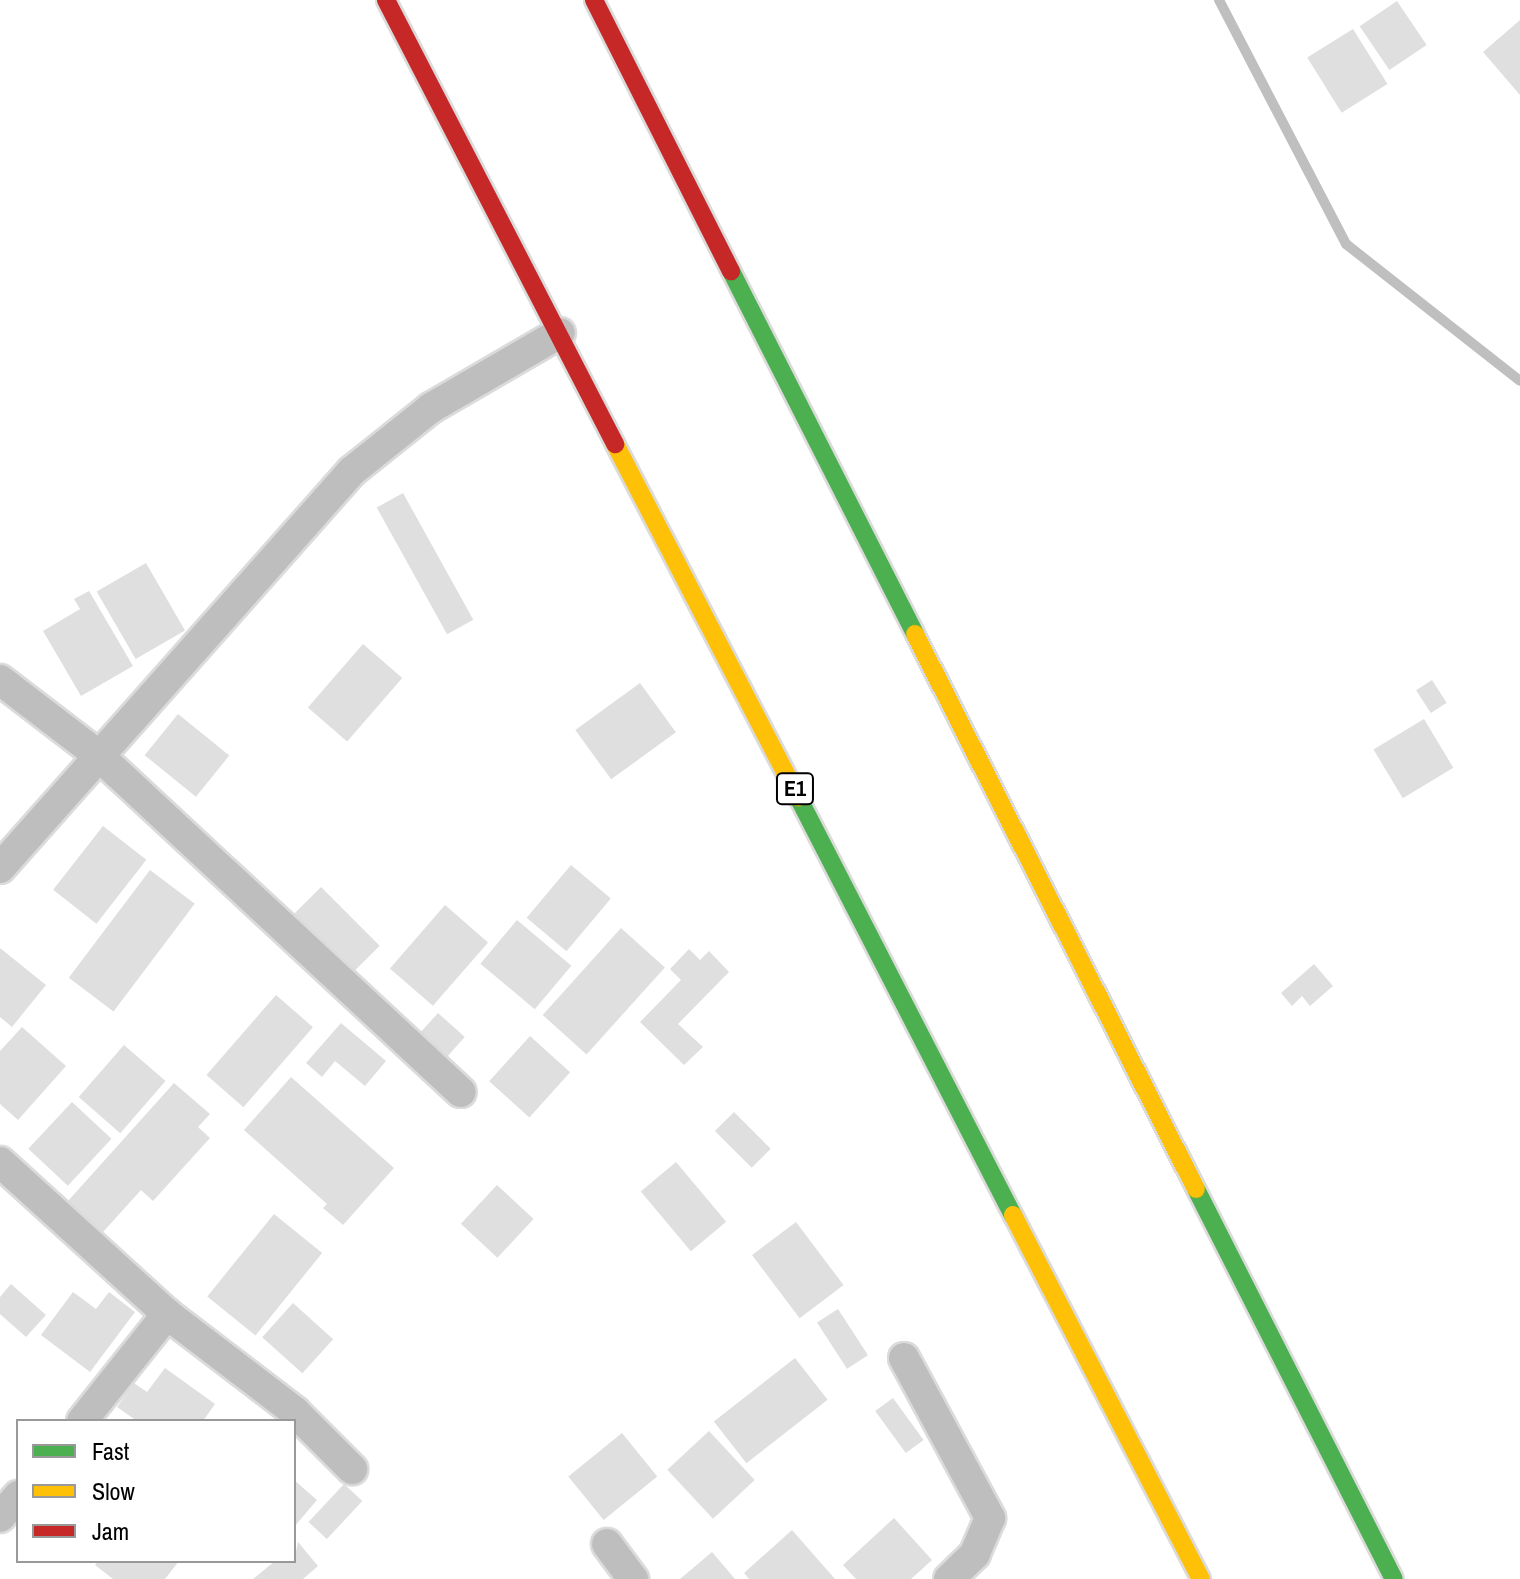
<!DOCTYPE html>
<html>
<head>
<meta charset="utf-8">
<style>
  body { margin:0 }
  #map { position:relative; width:1520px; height:1579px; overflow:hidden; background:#fff; font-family:"Archivo Narrow",sans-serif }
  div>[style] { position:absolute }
  .stream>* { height:10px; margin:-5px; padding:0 5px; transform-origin:5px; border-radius:5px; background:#bfbfbf }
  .building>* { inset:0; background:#dfdfdf; transform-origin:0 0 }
  .roads { filter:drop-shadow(2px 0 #dbdbdb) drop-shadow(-2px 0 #dbdbdb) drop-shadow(0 2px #dbdbdb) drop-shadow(0 -2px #dbdbdb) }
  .street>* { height:30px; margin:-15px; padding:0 15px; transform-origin:15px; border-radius:15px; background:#bebebe }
  .fast>* { height:18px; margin:-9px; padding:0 9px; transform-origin:9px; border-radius:9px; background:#4caf50 }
  .slow>* { height:18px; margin:-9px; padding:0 9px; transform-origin:9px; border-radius:9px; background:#ffc107 }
  .jam>* { height:18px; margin:-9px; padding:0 9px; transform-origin:9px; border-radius:9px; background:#c62828 }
  span { translate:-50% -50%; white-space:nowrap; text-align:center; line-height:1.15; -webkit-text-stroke:8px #fff; paint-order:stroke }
  .shield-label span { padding:2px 6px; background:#fff; border:2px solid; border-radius:6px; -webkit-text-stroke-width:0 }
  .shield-label { font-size:22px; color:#000; font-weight:700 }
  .legend { position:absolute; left:16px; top:1419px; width:280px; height:144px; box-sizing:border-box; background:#fff; border:2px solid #999; margin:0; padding:10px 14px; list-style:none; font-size:24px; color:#000 }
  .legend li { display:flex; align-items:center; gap:16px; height:40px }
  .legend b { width:40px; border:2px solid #999 }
</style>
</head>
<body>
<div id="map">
  <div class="stream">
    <div style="left:1219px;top:0;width:275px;rotate:62.5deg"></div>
    <div style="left:1346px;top:244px;width:221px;rotate:38.2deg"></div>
  </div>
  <div class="building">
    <div style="left:1397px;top:1px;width:53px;height:45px;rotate:56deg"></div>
    <div style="clip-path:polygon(1520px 20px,1520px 95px,1483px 52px)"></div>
    <div style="left:1353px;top:29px;width:65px;height:54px;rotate:58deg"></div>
    <div style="left:403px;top:493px;width:145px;height:30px;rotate:61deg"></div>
    <div style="left:146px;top:563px;width:78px;height:57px;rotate:60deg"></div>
    <div style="clip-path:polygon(89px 591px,133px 666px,81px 696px,43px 631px,80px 609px,74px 599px)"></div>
    <div style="left:363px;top:644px;width:52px;height:84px;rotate:41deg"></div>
    <div style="left:1432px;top:680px;width:27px;height:19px;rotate:57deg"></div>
    <div style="left:640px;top:683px;width:61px;height:80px;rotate:54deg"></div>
    <div style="left:178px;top:714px;width:66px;height:53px;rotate:39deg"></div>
    <div style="left:1424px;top:719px;width:57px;height:59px;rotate:59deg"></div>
    <div style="left:103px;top:826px;width:55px;height:81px;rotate:38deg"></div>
    <div style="left:571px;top:865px;width:52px;height:69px;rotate:40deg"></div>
    <div style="left:150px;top:870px;width:56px;height:135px;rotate:37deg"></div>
    <div style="left:321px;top:887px;width:83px;height:39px;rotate:45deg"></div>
    <div style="left:445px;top:905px;width:57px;height:84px;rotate:41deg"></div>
    <div style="left:517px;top:920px;width:71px;height:57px;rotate:40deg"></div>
    <div style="left:621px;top:928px;width:59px;height:117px;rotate:42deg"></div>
    <div style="clip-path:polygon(0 948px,46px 985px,12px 1027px,0 1017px)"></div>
    <div style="clip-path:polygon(689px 949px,700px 960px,709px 951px,729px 972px,678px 1024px,703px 1047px,684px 1065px,640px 1022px,681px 980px,670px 969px)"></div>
    <div style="clip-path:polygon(1314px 964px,1333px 986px,1310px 1006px,1302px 996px,1292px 1006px,1281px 993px)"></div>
    <div style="left:276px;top:995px;width:49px;height:106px;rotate:41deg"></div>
    <div style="left:438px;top:1013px;width:36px;height:27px;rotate:42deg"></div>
    <div style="clip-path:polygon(341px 1023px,386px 1061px,365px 1086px,335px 1061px,322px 1077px,306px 1063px)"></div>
    <div style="clip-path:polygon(22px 1027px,66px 1066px,18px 1120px,0 1104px,0 1051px)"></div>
    <div style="left:530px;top:1036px;width:54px;height:61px;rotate:42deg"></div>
    <div style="left:124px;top:1045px;width:55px;height:69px;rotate:41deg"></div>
    <div style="clip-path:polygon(291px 1077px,394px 1168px,343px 1225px,323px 1208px,327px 1204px,244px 1130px)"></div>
    <div style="clip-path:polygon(174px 1083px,210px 1114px,198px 1127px,210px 1138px,153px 1201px,141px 1190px,103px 1232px,68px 1201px)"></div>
    <div style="left:72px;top:1102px;width:54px;height:64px;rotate:43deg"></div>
    <div style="left:734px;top:1112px;width:52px;height:27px;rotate:45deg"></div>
    <div style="left:676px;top:1162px;width:78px;height:46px;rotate:50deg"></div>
    <div style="left:497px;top:1185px;width:50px;height:53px;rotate:43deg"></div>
    <div style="left:274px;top:1214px;width:62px;height:106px;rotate:39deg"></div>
    <div style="left:796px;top:1222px;width:79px;height:55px;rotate:53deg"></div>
    <div style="clip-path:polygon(11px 1284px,46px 1315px,26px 1337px,0 1314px,0 1297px)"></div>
    <div style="clip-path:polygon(73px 1292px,96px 1309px,109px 1292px,135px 1312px,90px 1372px,41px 1335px)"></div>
    <div style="left:293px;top:1303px;width:54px;height:46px;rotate:42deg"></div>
    <div style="left:838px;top:1309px;width:55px;height:25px;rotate:57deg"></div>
    <div style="left:795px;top:1358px;width:53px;height:103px;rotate:52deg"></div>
    <div style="clip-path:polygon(165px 1368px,215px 1404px,203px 1421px,137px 1421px,117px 1407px,134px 1383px,147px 1392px)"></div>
    <div style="left:893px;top:1398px;width:52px;height:22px;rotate:54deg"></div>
    <div style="left:709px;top:1431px;width:67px;height:57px;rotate:47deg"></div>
    <div style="left:622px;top:1433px;width:56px;height:69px;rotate:51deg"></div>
    <div style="clip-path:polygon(294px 1480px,317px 1500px,294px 1527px)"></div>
    <div style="left:344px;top:1484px;width:25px;height:52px;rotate:43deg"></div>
    <div style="clip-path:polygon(894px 1518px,932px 1560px,911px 1579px,856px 1579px,843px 1565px)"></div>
    <div style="clip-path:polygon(792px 1530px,835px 1579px,749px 1579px,744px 1573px)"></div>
    <div style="clip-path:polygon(298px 1542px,318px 1566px,303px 1579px,253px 1579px,275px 1561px,294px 1561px)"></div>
    <div style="clip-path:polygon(712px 1552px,735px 1579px,680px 1579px)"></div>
    <div style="clip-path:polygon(98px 1561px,179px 1561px,165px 1579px,113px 1579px,95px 1565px)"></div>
  </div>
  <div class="roads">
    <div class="street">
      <div style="left:0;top:680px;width:123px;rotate:37.4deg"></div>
      <div style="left:98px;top:755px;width:495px;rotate:42.9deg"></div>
      <div style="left:0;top:868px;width:531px;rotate:-48.44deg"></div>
      <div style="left:352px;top:471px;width:101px;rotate:-38.6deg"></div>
      <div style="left:431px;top:408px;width:149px;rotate:-30.2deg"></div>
      <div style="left:0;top:1162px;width:226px;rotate:42.3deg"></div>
      <div style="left:167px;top:1314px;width:161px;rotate:37.4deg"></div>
      <div style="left:295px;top:1412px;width:81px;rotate:45deg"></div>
      <div style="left:904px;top:1358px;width:182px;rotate:61.7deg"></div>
      <div style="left:990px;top:1518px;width:39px;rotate:113deg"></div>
      <div style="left:975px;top:1554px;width:36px;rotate:136deg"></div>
      <div style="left:82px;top:1421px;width:137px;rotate:-51.5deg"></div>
      <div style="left:0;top:1517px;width:28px;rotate:-49deg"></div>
      <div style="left:607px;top:1544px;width:44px;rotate:53.4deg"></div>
    </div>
    <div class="fast">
      <div style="left:731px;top:271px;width:407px;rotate:63.1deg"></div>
      <div style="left:798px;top:797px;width:470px;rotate:62.8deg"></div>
      <div style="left:1196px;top:1189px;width:437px;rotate:63.1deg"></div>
    </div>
    <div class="slow">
      <div style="left:615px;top:444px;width:398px;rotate:62.6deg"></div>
      <div style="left:915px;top:634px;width:622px;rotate:63.15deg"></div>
      <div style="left:1013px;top:1215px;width:410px;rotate:62.7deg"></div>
    </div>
    <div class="jam">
      <div style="left:386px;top:0;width:500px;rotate:62.7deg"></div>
      <div style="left:594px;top:0;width:304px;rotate:63.2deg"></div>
    </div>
  </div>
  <div class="shield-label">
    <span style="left:795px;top:789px">E1</span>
  </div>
  <ul class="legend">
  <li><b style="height:10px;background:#4caf50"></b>Fast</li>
  <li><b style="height:10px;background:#ffc107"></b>Slow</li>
  <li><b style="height:10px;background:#c62828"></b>Jam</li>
  </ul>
</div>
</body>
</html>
